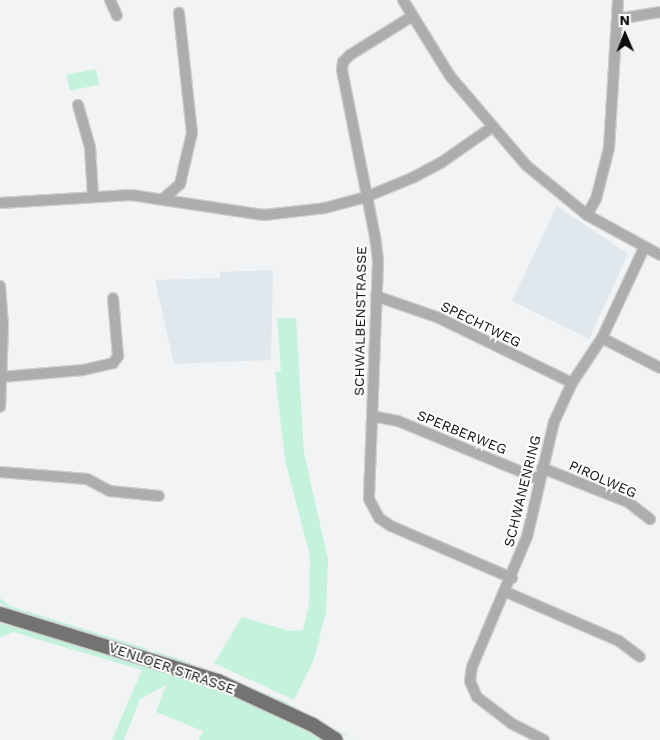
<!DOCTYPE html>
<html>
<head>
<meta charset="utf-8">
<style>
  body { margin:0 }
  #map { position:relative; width:660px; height:740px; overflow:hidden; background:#f2f3f4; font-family:"Work Sans",sans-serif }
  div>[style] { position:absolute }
  .built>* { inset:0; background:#e0e7ed }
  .green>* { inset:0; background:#c4f2dc; transform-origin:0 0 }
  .roads { filter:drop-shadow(1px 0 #cdcecf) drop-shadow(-1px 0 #cdcecf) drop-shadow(0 1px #cdcecf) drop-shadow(0 -1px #cdcecf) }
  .minor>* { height:10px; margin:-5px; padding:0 5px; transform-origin:5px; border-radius:5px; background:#adadad }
  .major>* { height:14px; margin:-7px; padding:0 7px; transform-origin:7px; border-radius:7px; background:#737372 }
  span { translate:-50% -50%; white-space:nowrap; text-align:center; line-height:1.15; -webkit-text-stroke:4px #fff; paint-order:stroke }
  .street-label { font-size:14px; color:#0d0d0e }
  .north { position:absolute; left:600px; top:10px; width:50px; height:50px; -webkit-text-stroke:4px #fff; paint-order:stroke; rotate:359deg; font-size:14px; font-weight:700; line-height:20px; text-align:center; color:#0d0d0e }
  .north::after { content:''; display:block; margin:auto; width:18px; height:22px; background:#0d0d0e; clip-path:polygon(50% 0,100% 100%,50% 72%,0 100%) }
</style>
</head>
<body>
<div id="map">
  <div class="built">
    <div style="clip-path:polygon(557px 206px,628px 254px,589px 339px,512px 301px)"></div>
    <div style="clip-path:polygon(273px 270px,271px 360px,174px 364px,155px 280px,220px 278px,220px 272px)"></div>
  </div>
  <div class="green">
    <div style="left:96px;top:69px;width:16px;height:30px;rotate:79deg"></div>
    <div style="clip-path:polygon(277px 318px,296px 318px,304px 453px,328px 559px,326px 612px,314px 659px,294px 700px,214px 663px,242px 617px,289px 631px,303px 630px,309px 604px,310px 556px,285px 460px,275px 372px,281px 371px)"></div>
    <div style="clip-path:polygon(0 598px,10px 606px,148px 649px,146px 652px,12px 610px,0 603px)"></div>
    <div style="clip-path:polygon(0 623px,202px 682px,293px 723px,323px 740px,199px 740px,203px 731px,156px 712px,166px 685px,140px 699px,124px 740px,112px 740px,142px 670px,13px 632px,0 638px)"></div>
    <div style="left:154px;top:651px;width:39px;height:3px;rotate:18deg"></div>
    <div style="clip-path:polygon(199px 666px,282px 700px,355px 740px,199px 669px)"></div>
  </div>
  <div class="roads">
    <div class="minor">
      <div style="left:110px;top:0;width:17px;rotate:66deg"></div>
      <div style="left:403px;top:0;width:89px;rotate:58.3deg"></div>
      <div style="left:450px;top:76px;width:118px;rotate:49.5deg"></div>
      <div style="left:527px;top:166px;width:77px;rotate:39.2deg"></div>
      <div style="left:587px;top:215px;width:83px;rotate:28.7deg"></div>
      <div style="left:411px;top:17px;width:72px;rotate:148.1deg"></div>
      <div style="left:350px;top:55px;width:10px;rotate:135deg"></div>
      <div style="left:343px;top:62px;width:8px;rotate:97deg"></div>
      <div style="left:342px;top:70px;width:169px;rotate:78.8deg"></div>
      <div style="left:375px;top:236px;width:26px;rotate:83deg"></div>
      <div style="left:378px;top:262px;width:237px;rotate:92.2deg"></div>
      <div style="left:369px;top:499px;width:21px;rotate:62deg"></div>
      <div style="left:379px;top:518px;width:14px;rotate:34deg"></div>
      <div style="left:391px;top:526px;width:132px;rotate:23.3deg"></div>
      <div style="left:617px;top:19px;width:44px;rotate:-9.2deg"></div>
      <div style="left:78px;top:105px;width:44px;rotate:74.1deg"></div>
      <div style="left:90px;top:147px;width:49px;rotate:86.5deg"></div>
      <div style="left:164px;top:198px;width:21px;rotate:-41deg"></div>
      <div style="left:180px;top:184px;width:52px;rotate:-76.8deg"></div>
      <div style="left:192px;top:133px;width:121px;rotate:-96.2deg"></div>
      <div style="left:0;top:203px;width:131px;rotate:-3.5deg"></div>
      <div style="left:131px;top:195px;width:134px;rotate:8.6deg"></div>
      <div style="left:264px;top:215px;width:61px;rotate:-6.5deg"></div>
      <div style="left:325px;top:208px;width:42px;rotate:-15deg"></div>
      <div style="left:366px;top:197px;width:52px;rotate:-22.6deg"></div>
      <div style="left:414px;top:177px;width:32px;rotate:-28deg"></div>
      <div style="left:442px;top:162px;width:60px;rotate:-34.8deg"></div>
      <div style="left:587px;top:215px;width:18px;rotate:-61deg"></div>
      <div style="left:596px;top:199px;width:53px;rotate:-75.7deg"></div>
      <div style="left:609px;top:148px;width:148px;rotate:-86.5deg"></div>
      <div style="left:0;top:286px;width:40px;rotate:85.7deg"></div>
      <div style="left:3px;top:326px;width:81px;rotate:92.1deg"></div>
      <div style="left:376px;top:296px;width:67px;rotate:19.2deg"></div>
      <div style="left:439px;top:318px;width:148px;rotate:26deg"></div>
      <div style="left:602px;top:338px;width:65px;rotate:27.3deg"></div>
      <div style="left:1px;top:377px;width:82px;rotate:-4.9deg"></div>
      <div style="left:83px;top:370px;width:31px;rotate:-13deg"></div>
      <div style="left:113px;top:363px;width:9px;rotate:-54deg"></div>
      <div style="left:118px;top:356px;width:58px;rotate:-94.9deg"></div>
      <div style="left:372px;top:416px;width:26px;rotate:11deg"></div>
      <div style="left:398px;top:421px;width:152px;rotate:22.4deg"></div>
      <div style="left:542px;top:468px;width:92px;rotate:21.6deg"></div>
      <div style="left:628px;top:502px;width:28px;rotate:38deg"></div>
      <div style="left:0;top:472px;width:87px;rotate:4.6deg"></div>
      <div style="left:87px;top:479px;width:26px;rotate:28deg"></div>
      <div style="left:110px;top:491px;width:49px;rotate:5.8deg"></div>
      <div style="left:506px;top:592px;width:123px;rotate:23.4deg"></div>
      <div style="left:619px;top:641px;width:26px;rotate:37deg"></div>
      <div style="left:544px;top:740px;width:37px;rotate:-153deg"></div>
      <div style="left:511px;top:723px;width:43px;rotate:-142.6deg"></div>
      <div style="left:477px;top:697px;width:17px;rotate:-114deg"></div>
      <div style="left:470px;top:681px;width:14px;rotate:-82deg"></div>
      <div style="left:472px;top:667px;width:141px;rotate:-67.1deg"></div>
      <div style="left:527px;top:537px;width:118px;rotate:-76.8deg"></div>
      <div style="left:554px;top:422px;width:43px;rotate:-65.2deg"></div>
      <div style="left:572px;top:383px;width:54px;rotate:-56.3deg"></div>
      <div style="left:602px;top:338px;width:99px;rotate:-65deg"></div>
    </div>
    <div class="major">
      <div style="left:0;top:614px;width:228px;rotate:17.1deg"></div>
      <div style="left:218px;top:681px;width:105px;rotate:24.9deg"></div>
      <div style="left:313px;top:725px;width:27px;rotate:33deg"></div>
    </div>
  </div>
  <div class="street-label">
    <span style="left:360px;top:321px;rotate:-89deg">SCHWALBENSTRASSE</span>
    <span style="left:481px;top:324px;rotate:26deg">SPECHTWEG</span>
    <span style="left:462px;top:432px;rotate:22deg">SPERBERWEG</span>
    <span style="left:603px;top:479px;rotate:24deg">PIROLWEG</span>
    <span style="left:522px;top:491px;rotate:-76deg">SCHWANENRING</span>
    <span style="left:172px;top:668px;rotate:19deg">VENLOER STRASSE</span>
  </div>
  <div class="north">N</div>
</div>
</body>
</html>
